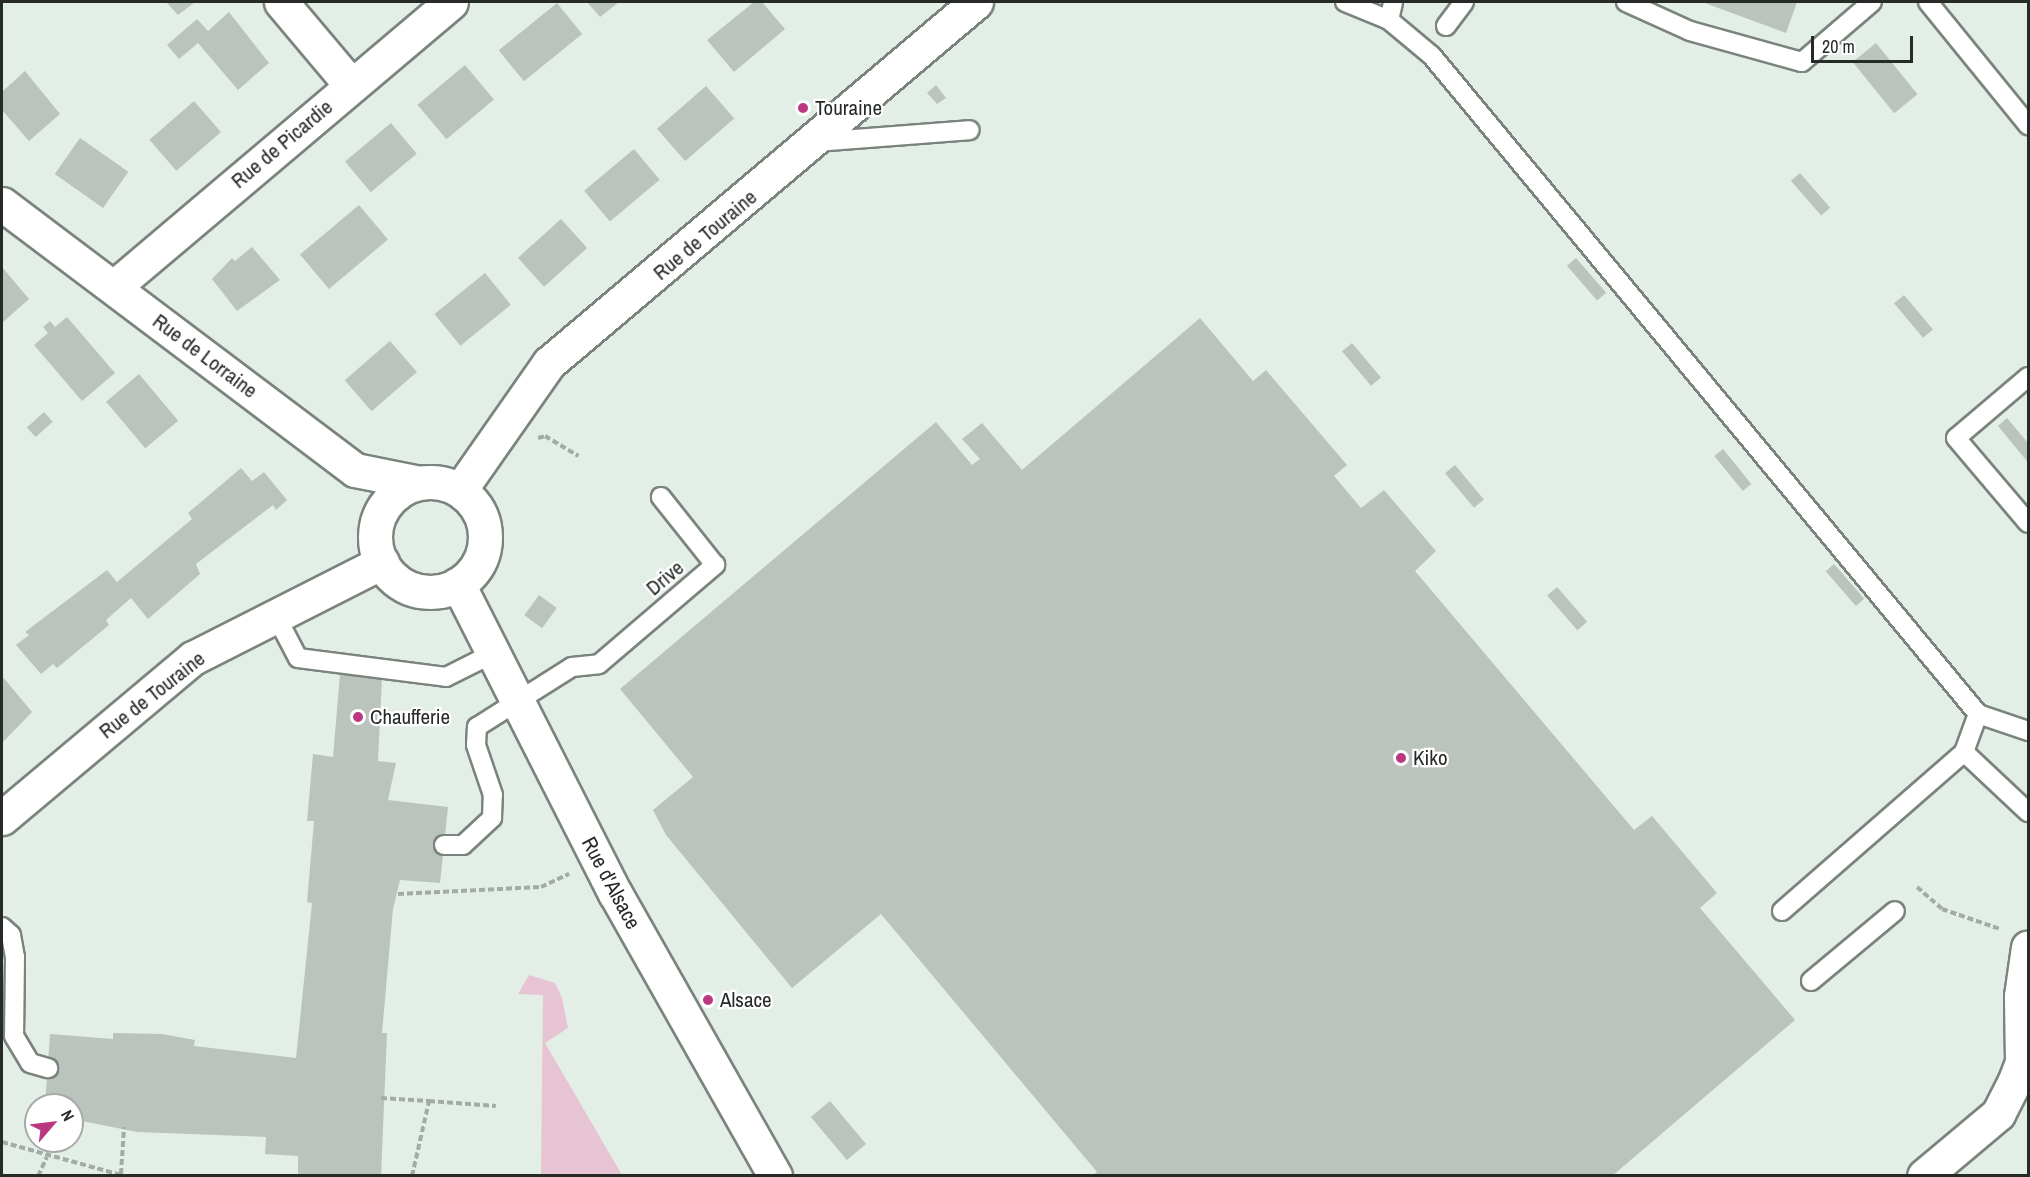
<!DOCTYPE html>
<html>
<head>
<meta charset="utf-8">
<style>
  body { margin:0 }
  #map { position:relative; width:2030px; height:1177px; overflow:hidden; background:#e3eee6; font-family:"Archivo Narrow",sans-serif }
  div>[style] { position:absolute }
  .green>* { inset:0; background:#e7c4d3 }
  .building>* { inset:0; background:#bac4bd; transform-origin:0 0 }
  .path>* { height:4px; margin-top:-2px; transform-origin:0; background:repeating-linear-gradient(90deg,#a2aba5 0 6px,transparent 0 9px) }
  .roads { filter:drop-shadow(2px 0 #7a847d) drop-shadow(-2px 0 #7a847d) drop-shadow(0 2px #7a847d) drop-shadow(0 -2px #7a847d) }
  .service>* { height:18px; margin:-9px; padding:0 9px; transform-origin:9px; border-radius:9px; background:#fff }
  .minor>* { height:33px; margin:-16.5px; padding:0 16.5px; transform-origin:16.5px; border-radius:16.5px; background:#fff }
  .minor>.ring { margin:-16.5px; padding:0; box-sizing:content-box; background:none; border:33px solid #fff; border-radius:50% }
  .dots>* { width:16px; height:16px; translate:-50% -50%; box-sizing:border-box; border:3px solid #fff; border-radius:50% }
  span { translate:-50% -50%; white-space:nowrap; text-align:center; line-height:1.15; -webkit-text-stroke:4.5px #fff; paint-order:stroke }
  .poi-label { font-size:21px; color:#262b28 }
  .left { translate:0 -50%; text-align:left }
  .street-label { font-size:21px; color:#262b28 }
  .frame { position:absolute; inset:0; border:3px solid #262b28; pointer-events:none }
  .north { position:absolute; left:24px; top:1093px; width:60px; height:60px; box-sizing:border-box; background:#fff; border:2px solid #a8aaa9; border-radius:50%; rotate:62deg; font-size:16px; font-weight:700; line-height:24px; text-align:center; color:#262b28 }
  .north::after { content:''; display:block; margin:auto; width:21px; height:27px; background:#b93880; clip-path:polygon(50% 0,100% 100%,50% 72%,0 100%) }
  .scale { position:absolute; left:1811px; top:36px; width:102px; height:27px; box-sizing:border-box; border:3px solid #262b28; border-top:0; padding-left:8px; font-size:18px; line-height:21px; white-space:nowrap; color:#262b28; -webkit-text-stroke:4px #fff; paint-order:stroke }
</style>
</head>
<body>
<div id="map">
  <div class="green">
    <div style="clip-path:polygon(529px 975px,555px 983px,562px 998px,568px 1028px,545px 1043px,622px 1175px,541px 1175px,543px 995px,518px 994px)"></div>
  </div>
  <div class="building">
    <div style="clip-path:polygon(166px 2px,195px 2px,178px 15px)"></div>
    <div style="clip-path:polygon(587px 2px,619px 2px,600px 17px)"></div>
    <div style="clip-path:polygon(754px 2px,762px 2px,785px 29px,734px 72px,707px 40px)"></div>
    <div style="clip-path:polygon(1702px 2px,1797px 2px,1786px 33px)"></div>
    <div style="left:557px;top:3px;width:40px;height:75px;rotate:51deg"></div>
    <div style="clip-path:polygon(229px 12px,269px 63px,238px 90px,198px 43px,179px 59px,167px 45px,197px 19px,208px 31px)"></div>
    <div style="left:1876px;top:43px;width:66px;height:30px;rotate:51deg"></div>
    <div style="left:465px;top:65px;width:45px;height:62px;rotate:50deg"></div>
    <div style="clip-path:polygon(25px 71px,60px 114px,29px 141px,2px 110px,2px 92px)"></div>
    <div style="clip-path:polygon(936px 85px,946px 98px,937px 104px,927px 93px)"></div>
    <div style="left:706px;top:86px;width:43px;height:65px;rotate:49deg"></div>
    <div style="left:194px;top:101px;width:41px;height:59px;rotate:49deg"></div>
    <div style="left:391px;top:123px;width:40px;height:60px;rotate:50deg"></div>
    <div style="left:80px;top:138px;width:59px;height:44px;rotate:35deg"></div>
    <div style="left:634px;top:149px;width:40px;height:65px;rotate:50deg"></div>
    <div style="left:1800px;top:173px;width:46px;height:12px;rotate:49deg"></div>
    <div style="left:359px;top:205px;width:45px;height:77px;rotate:50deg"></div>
    <div style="left:561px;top:219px;width:39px;height:58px;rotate:48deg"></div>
    <div style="clip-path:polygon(252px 247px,280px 280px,237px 311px,212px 279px,232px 258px,235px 261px)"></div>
    <div style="left:1576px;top:258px;width:46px;height:12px;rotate:49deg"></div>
    <div style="clip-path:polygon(2px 267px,29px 299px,2px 323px)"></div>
    <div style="left:485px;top:273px;width:41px;height:65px;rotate:51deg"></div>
    <div style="left:1904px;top:295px;width:45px;height:13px;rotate:50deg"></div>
    <div style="clip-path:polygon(67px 317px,115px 373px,82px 401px,34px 345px,48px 333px,43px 327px,50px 321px,55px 327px)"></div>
    <div style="clip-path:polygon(1200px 318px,1253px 381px,1266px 370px,1347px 465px,1334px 476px,1361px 508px,1384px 490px,1436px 551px,1415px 571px,1634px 830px,1652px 816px,1717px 893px,1700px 908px,1795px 1020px,1612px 1176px,1092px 1176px,1097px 1172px,881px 914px,792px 988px,666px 835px,653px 810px,693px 777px,620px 689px,936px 422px,972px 465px,980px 459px,962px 439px,982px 423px,1022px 470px)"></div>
    <div style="left:390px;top:341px;width:41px;height:60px;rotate:49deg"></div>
    <div style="left:1352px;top:343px;width:45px;height:13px;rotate:50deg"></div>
    <div style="left:139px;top:374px;width:61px;height:43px;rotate:50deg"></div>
    <div style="left:44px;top:412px;width:13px;height:23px;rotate:48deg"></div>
    <div style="clip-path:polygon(2007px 418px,2028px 443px,2027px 461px,1998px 426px)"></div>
    <div style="left:1723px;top:449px;width:45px;height:11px;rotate:51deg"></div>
    <div style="left:1455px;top:465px;width:45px;height:13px;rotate:50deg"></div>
    <div style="clip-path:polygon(241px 468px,252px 481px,264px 472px,287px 500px,276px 510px,273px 505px,196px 564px,200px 574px,148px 619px,131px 598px,106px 620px,109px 625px,57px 668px,53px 664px,41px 674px,16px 645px,29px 635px,25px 632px,107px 570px,117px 582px,192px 519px,188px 513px)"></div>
    <div style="left:1834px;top:564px;width:46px;height:11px;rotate:49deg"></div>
    <div style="left:1557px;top:587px;width:46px;height:13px;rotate:49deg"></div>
    <div style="left:539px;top:595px;width:22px;height:25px;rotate:36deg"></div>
    <div style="clip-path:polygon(340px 674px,382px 678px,378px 761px,396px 763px,388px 800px,448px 807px,440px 883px,400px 880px,393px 909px,382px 1033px,387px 1033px,381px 1176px,298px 1175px,298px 1156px,265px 1154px,266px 1137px,137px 1132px,72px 1119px,72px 1105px,45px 1105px,50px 1034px,113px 1039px,113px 1033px,162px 1034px,195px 1040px,194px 1046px,296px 1058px,312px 903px,307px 902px,314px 821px,307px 821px,313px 754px,333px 757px)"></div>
    <div style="clip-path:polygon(2px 676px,32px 712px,2px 743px)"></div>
    <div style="left:830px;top:1101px;width:56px;height:25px;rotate:50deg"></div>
  </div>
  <div class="path">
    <div style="left:538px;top:438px;width:7px;rotate:-16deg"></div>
    <div style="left:545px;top:436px;width:39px;rotate:31deg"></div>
    <div style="left:1917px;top:887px;width:33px;rotate:41deg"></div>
    <div style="left:1942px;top:909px;width:61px;rotate:19deg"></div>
    <div style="left:398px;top:894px;width:143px;rotate:-2.8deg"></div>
    <div style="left:541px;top:887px;width:31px;rotate:-25deg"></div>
    <div style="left:381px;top:1098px;width:48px;rotate:3.6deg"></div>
    <div style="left:2px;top:1142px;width:128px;rotate:15.5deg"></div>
    <div style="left:121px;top:1174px;width:47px;rotate:-86.3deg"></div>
    <div style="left:38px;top:1176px;width:21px;rotate:-65deg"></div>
    <div style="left:412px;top:1176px;width:77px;rotate:-77.2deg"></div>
    <div style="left:429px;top:1101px;width:67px;rotate:4.3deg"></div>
  </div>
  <div class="roads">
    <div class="service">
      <div style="left:1345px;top:2px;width:48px;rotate:22.2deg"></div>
      <div style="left:1389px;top:20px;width:56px;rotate:39.9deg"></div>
      <div style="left:1432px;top:56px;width:855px;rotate:50.31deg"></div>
      <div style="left:1978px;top:714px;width:53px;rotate:18.8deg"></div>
      <div style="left:1626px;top:2px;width:70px;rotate:24.4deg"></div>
      <div style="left:1690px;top:31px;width:116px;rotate:15.5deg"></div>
      <div style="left:1802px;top:62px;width:92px;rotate:-40.6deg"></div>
      <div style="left:1928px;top:2px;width:159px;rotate:50.9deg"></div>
      <div style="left:1389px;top:20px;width:18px;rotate:-77deg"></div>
      <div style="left:1446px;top:26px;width:30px;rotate:-53deg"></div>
      <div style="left:815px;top:142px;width:155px;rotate:-4.4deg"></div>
      <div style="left:2028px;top:377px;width:94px;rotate:139.7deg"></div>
      <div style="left:1956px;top:438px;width:111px;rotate:49.7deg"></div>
      <div style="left:276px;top:616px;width:47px;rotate:62.4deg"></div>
      <div style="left:298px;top:658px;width:149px;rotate:7.3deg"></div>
      <div style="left:446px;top:677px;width:51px;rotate:-26.6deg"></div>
      <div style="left:1964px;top:752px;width:88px;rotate:43.2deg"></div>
      <div style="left:444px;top:845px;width:19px"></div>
      <div style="left:463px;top:845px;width:40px;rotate:-43deg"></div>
      <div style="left:492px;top:818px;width:23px;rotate:-88deg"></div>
      <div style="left:493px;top:795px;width:53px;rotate:-108.8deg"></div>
      <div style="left:476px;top:745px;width:18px;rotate:-87deg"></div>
      <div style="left:477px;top:727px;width:112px;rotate:-32.3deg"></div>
      <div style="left:572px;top:667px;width:27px;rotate:-6deg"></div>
      <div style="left:599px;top:664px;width:153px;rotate:-40.5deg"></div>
      <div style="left:715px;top:565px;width:87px;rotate:-128.5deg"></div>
      <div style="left:1782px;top:911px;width:242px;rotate:-41.1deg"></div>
      <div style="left:1964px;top:752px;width:40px;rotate:-69.8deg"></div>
      <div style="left:2px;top:927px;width:12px;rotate:42deg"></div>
      <div style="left:11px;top:935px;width:22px;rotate:80deg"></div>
      <div style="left:15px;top:957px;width:79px;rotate:90.7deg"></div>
      <div style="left:14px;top:1036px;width:31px;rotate:59deg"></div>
      <div style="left:30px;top:1063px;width:19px;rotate:16deg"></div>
      <div style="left:1811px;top:981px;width:109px;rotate:-39.8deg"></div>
    </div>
    <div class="minor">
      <div style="left:281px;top:2px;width:109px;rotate:49.9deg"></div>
      <div style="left:2px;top:204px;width:442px;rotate:37deg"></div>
      <div style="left:355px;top:470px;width:66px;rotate:11.3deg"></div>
      <div style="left:114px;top:287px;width:441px;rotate:-40.2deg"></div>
      <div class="ring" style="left:375px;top:482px;width:77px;height:77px"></div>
      <div style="left:460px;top:490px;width:155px;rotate:-55deg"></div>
      <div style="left:549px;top:363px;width:559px;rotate:-40.21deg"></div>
      <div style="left:458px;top:584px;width:347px;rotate:63.1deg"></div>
      <div style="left:615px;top:893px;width:325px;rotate:60.5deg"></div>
      <div style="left:2px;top:818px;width:249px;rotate:-40deg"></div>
      <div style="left:193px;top:658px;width:212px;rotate:-26.9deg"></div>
      <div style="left:1924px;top:1176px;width:97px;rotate:-40deg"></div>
      <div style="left:1998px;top:1114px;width:35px;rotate:-63deg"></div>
      <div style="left:2014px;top:1083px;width:22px;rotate:-69deg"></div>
      <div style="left:2022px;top:1062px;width:66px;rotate:-90.9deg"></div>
      <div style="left:2021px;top:996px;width:49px;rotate:-81.9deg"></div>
    </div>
  </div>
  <div class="dots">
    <div style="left:803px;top:108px;background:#b93880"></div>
    <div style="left:358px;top:717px;background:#b93880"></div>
    <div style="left:1401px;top:758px;background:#b93880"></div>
    <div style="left:708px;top:1000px;background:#b93880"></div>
  </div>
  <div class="poi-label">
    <span class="left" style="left:815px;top:108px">Touraine</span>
    <span class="left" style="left:370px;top:717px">Chaufferie</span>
    <span class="left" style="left:1413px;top:758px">Kiko</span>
    <span class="left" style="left:720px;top:1000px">Alsace</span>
  </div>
  <div class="street-label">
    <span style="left:282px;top:144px;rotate:-40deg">Rue de Picardie</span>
    <span style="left:705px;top:235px;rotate:-40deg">Rue de Touraine</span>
    <span style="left:205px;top:356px;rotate:37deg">Rue de Lorraine</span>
    <span style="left:665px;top:578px;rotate:-40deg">Drive</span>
    <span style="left:152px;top:695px;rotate:-38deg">Rue de Touraine</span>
    <span style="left:611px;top:883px;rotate:62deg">Rue d'Alsace</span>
  </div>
  <div class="frame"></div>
  <div class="north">N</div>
  <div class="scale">20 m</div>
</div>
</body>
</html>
